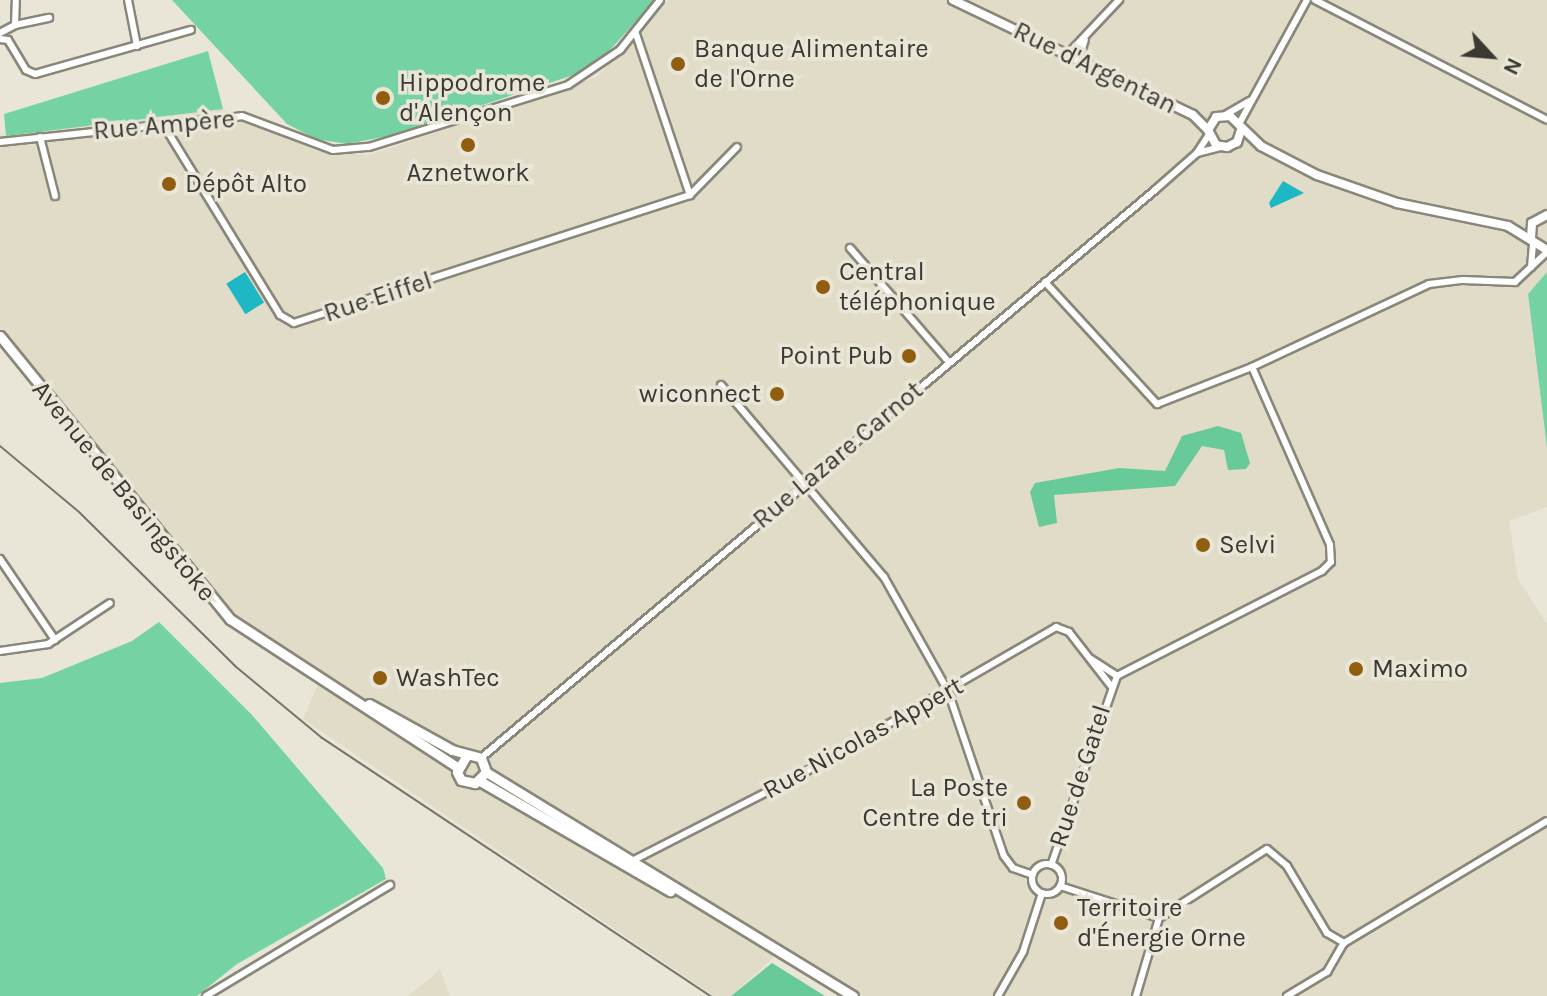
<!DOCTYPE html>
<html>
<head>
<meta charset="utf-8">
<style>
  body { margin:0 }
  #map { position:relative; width:1547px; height:996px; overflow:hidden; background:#e9e6d8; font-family:Karla,sans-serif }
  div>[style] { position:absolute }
  .built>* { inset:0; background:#e1dcc7 }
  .green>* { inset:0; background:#75d3a3 }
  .forest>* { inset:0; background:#68ca99 }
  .water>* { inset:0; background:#1db8c3; transform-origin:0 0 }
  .roads { filter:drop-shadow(2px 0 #89877a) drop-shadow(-2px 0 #89877a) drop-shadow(0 2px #89877a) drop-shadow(0 -2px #89877a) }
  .street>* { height:6px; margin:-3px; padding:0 3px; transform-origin:3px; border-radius:3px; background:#fff }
  .street>.ring { margin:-3px; padding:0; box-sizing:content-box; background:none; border:6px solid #fff; border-radius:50% }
  .secondary>* { height:8px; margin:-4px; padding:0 4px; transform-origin:4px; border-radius:4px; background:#fff }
  .primary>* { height:9px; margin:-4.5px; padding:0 4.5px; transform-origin:4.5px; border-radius:4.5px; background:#fff }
  .rail>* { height:2px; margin:-1px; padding:0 1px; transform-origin:1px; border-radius:1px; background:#74736a }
  .dots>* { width:22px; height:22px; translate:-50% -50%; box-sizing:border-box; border:4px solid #e9e6d8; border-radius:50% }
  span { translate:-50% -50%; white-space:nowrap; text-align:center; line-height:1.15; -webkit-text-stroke:7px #e9e6d8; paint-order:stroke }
  .poi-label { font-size:26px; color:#3a3933 }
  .left { translate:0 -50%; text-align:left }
  .right { translate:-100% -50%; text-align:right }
  .street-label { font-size:26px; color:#3a3933 }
  .north { position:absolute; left:1451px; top:16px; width:80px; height:80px; -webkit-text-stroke:6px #e9e6d8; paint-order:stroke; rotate:116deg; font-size:22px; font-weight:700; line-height:32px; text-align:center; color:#3a3933 }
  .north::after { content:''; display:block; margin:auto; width:28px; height:36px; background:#3a3933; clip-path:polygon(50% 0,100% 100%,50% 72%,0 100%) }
</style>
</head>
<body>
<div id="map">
  <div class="built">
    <div style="clip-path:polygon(668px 0,1547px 0,1547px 272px,1528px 294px,1547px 448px,1547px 507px,1509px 521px,1518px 579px,1547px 624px,1547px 996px,864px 996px,781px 951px,731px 996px,714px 996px,303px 719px,318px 684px,224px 619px,0 346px,0 136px,223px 109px,317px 151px,370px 155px,597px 77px)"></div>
    <div style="clip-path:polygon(440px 970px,450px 996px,408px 996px)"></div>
  </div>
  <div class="green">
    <div style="clip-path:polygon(172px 0,655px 0,602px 59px,583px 72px,388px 136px,347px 144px,316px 139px,287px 124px)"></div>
    <div style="clip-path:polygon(208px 51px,223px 109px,6px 136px,4px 114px)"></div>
    <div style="clip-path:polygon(1547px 272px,1547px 448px,1528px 294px)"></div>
    <div style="clip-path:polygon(159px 622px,252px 715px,383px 868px,386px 879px,237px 964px,197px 996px,0 996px,0 683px,42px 678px,132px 641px)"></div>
  </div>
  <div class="forest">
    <div style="clip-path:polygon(1218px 426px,1241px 433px,1250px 463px,1246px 469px,1228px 470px,1224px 450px,1202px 446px,1175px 486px,1054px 495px,1057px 523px,1039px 527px,1030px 492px,1035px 483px,1119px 468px,1165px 471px,1182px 436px)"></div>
    <div style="clip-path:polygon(772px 963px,825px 996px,731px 996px)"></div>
  </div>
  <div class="water">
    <div style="clip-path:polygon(1283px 181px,1304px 193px,1271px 208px,1269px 203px)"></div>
    <div style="left:245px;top:272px;width:36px;height:22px;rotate:58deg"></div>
  </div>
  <div class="roads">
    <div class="street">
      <div style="left:128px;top:0;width:47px;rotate:78.9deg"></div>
      <div style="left:1315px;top:0;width:261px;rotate:27.3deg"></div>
      <div style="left:15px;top:25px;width:35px;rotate:-12deg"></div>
      <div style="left:0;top:33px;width:17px;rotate:-28deg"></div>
      <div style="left:15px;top:25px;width:25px;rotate:-88deg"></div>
      <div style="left:636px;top:34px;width:170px;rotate:71.5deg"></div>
      <div style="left:0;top:39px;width:8px;rotate:7deg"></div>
      <div style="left:8px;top:40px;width:35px;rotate:59deg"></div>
      <div style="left:26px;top:70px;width:10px;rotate:24deg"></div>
      <div style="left:35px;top:74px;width:162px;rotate:-15.8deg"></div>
      <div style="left:1067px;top:55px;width:76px;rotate:-46.6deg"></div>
      <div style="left:1078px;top:61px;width:22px;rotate:-72deg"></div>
      <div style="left:1225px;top:115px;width:28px;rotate:-30deg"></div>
      <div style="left:163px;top:124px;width:224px;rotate:58.5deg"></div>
      <div style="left:280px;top:315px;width:16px;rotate:30deg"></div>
      <div style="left:294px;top:323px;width:416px;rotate:-17.9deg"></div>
      <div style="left:690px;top:195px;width:67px;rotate:-45.6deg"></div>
      <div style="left:1239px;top:124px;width:141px;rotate:-61.3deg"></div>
      <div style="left:40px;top:137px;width:61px;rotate:75.7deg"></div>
      <div style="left:0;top:142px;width:243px;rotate:-6.1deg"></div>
      <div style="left:242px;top:116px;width:97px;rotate:20.5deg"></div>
      <div style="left:333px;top:150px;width:36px;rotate:-5deg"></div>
      <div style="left:369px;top:147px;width:208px;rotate:-17.3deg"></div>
      <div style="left:568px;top:85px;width:63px;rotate:-33.9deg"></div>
      <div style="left:620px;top:50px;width:64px;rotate:-51.3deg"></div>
      <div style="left:1197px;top:153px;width:25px;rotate:-14deg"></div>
      <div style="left:850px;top:248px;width:150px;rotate:49.1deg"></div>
      <div style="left:1531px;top:267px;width:25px;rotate:-85deg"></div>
      <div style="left:1045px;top:282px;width:166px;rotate:47.4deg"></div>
      <div style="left:1157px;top:404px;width:102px;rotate:-21.3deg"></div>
      <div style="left:1252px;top:367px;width:194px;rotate:66.3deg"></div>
      <div style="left:1330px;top:545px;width:17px;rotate:87deg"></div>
      <div style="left:1331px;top:562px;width:13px;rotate:135deg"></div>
      <div style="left:1322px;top:571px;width:230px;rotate:152.9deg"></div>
      <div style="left:1117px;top:676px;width:200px;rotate:109.2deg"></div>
      <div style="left:1252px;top:367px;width:195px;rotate:-25.1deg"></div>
      <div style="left:1429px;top:284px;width:34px;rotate:-7deg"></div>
      <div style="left:1463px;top:280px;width:52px;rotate:2.2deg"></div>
      <div style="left:1515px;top:282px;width:44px;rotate:-43.2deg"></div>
      <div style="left:721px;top:385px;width:252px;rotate:49.7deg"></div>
      <div style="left:884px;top:577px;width:131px;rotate:60.7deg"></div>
      <div style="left:948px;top:691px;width:174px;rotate:71.3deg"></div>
      <div style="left:1004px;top:856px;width:15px;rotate:53deg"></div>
      <div style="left:1013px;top:868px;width:21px;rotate:19deg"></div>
      <div style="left:0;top:559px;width:98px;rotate:55.8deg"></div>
      <div style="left:0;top:651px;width:49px;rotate:-8.3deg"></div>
      <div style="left:48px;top:644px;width:74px;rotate:-33.5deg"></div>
      <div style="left:1091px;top:659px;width:31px;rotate:33deg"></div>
      <div style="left:481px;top:758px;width:881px;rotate:-40.12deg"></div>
      <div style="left:1155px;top:190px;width:56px;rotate:-41.4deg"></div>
      <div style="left:1197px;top:153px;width:20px;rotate:-57deg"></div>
      <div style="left:630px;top:862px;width:191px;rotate:-27.1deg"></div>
      <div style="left:800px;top:775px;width:296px;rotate:-30deg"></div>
      <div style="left:1056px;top:627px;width:14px;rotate:21deg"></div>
      <div style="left:1069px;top:632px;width:68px;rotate:52.1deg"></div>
      <div class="ring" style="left:1032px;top:864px;width:24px;height:24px"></div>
      <div style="left:1060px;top:886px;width:104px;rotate:17.9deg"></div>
      <div style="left:1159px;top:918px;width:81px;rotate:106.4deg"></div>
      <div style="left:1159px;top:918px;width:128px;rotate:-32.6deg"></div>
      <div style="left:1267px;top:849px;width:26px;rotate:40deg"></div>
      <div style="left:1287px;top:866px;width:78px;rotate:59.2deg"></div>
      <div style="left:1327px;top:933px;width:20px;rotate:30deg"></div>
      <div style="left:1344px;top:943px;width:237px;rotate:-31deg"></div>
      <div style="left:206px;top:996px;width:215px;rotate:-31.1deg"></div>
      <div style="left:998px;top:996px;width:51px;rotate:-60.4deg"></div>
      <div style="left:1023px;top:952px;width:62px;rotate:-72.1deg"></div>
      <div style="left:1287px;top:996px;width:47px;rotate:-31deg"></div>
      <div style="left:1327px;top:972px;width:34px;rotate:-60deg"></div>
    </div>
    <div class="secondary">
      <div style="left:953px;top:0;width:266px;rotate:25.6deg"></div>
      <div style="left:1193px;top:115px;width:21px;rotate:45deg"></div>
      <div style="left:1241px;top:130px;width:13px;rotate:108deg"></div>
      <div style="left:1237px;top:142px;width:11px;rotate:153deg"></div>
      <div style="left:1227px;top:147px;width:11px;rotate:-170deg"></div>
      <div style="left:1216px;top:145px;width:17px;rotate:-118deg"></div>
      <div style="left:1208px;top:130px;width:15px;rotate:-58deg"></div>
      <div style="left:1216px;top:117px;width:14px;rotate:-4deg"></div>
      <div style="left:1230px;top:116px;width:43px;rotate:44.1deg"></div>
      <div style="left:1261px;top:146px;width:63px;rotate:27.4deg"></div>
      <div style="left:1317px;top:175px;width:85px;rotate:19.3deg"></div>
      <div style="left:1397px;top:203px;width:113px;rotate:11.7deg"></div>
      <div style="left:1508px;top:226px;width:46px;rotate:31.6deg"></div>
      <div style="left:1531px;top:238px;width:15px;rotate:-86deg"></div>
      <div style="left:1532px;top:223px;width:17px;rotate:-28deg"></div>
    </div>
    <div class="primary">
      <div style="left:0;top:336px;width:365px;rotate:50.9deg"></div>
      <div style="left:230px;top:619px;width:271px;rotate:33.1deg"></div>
      <div style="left:369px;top:704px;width:95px;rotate:29deg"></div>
      <div style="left:452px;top:750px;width:30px;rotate:15deg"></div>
      <div style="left:481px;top:758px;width:15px;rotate:70deg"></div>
      <div style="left:486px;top:772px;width:16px;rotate:135deg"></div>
      <div style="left:475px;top:783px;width:14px;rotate:-168deg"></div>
      <div style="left:461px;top:780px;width:9px;rotate:-117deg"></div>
      <div style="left:457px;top:772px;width:20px;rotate:-60deg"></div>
      <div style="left:486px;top:772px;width:430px;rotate:31.4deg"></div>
      <div style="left:480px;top:781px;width:220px;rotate:30.1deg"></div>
    </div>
  </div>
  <div class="rail">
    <div style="left:0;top:446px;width:104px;rotate:39.9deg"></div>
    <div style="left:80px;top:513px;width:218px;rotate:44.6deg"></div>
    <div style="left:235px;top:666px;width:113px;rotate:39.6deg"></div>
    <div style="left:322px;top:738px;width:467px;rotate:33.6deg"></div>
  </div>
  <div class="dots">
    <div style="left:678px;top:64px;background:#915d0f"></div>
    <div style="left:383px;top:98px;background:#915d0f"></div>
    <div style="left:468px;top:145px;background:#915d0f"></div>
    <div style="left:169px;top:184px;background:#915d0f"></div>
    <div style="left:823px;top:287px;background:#915d0f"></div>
    <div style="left:909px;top:356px;background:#915d0f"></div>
    <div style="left:777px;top:394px;background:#915d0f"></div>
    <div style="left:1203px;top:545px;background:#915d0f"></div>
    <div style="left:1356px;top:669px;background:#915d0f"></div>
    <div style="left:380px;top:678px;background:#915d0f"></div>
    <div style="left:1024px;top:803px;background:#915d0f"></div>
    <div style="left:1061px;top:923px;background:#915d0f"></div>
  </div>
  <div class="poi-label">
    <span class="left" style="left:694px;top:64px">Banque Alimentaire<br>de l'Orne</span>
    <span class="left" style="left:399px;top:98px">Hippodrome<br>d'Alençon</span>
    <span style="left:468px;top:173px">Aznetwork</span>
    <span class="left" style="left:185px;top:184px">Dépôt Alto</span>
    <span class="left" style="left:839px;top:287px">Central<br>téléphonique</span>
    <span class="right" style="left:893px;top:356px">Point Pub</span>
    <span class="right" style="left:761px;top:394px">wiconnect</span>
    <span class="left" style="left:1219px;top:545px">Selvi</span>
    <span class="left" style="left:1372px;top:669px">Maximo</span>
    <span class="left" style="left:396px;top:678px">WashTec</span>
    <span class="right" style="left:1008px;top:803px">La Poste<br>Centre de tri</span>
    <span class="left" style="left:1077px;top:923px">Territoire<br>d'Énergie Orne</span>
  </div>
  <div class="street-label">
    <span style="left:1095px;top:68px;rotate:26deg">Rue d'Argentan</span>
    <span style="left:164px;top:125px;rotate:-5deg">Rue Ampère</span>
    <span style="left:378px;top:297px;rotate:-18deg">Rue Eiffel</span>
    <span style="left:838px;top:455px;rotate:-40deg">Rue Lazare Carnot</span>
    <span style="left:124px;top:491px;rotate:51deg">Avenue de Basingstoke</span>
    <span style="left:863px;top:738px;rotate:-29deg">Rue Nicolas Appert</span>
    <span style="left:1080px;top:776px;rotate:-72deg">Rue de Gatel</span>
  </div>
  <div class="north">N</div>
</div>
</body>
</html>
